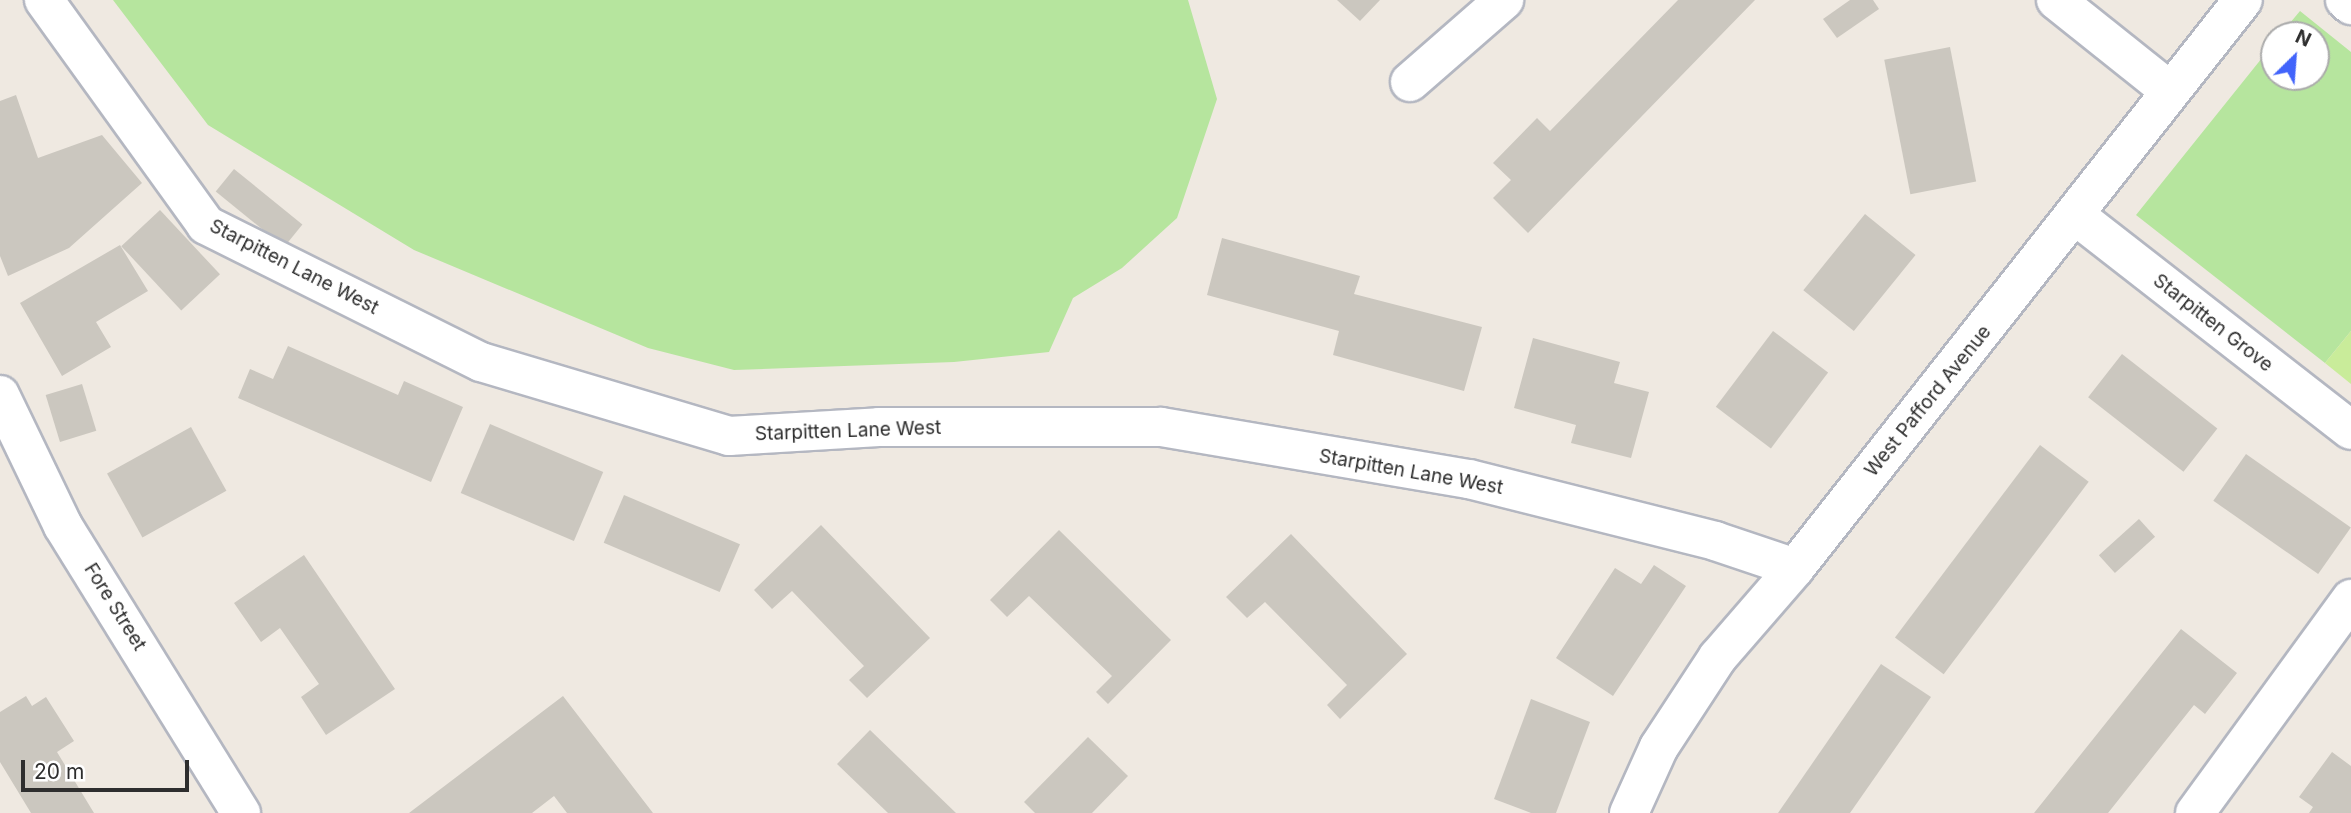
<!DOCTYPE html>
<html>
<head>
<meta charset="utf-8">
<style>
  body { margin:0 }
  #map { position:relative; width:2351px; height:813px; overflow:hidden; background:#efe9e1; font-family:Inter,sans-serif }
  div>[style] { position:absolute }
  .green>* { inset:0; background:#b6e59e }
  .pitch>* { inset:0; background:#c9ec9a }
  .building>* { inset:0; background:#cbc7bf; transform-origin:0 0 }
  .roads { filter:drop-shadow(2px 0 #b4b7c1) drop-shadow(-2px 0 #b4b7c1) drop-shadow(0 2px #b4b7c1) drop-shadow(0 -2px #b4b7c1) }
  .minor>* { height:38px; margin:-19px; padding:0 19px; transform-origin:19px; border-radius:19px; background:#fff }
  span { translate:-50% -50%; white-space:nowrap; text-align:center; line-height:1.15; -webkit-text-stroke:5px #fff; paint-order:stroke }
  .street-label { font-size:19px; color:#2e2e2e }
  .north { position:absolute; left:2260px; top:21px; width:70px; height:70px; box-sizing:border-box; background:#fff; border:2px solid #ababab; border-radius:50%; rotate:25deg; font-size:19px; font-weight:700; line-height:28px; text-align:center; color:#2e2e2e }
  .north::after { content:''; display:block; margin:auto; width:24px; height:32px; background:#4264fb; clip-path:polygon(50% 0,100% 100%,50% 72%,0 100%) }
  .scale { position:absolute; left:21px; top:760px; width:168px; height:32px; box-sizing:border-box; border:4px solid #2e2e2e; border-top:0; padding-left:9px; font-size:21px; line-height:24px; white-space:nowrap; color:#2e2e2e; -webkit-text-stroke:5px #fff; paint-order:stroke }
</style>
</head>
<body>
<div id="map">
  <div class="green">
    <div style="clip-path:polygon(113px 0,1188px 0,1217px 99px,1177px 218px,1122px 268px,1073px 298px,1049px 352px,954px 362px,734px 370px,648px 348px,414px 250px,208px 125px)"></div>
    <div style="clip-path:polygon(2300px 11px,2351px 52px,2351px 331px,2325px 363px,2136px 215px,2274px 43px,2274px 77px,2316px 77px,2316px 35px,2280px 35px)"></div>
  </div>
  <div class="pitch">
    <div style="clip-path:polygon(2351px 331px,2351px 384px,2325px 363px)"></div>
  </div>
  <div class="building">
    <div style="clip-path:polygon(1337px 0,1380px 0,1360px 21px)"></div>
    <div style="clip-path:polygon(1678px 0,1755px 0,1528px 233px,1493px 198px,1511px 180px,1493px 163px,1537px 118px,1550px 131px)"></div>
    <div style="clip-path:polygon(1850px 0,1873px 0,1879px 9px,1837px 38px,1823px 19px)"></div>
    <div style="left:1950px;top:47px;width:137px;height:67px;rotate:79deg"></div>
    <div style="clip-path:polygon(16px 95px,38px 158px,102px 135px,142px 183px,69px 248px,8px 276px,0 256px,0 101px)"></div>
    <div style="left:234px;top:169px;width:88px;height:29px;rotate:39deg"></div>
    <div style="left:160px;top:210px;width:88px;height:53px;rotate:47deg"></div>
    <div style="left:1865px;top:214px;width:65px;height:98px;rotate:39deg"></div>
    <div style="clip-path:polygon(1222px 238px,1360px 276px,1354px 294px,1482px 327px,1464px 391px,1333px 355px,1339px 331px,1207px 295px)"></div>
    <div style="clip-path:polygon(120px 245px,148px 291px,96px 322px,111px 347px,62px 376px,20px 303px)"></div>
    <div style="left:1773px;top:331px;width:69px;height:95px;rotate:37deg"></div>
    <div style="clip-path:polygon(1533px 338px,1620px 362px,1614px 383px,1649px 392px,1631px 458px,1571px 443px,1576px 425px,1514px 408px)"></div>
    <div style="clip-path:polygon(288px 346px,398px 395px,404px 381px,463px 407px,431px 482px,238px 398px,250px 369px,273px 379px)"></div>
    <div style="left:2122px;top:354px;width:121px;height:55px;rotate:38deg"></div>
    <div style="left:82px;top:384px;width:49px;height:38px;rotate:73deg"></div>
    <div style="left:490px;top:424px;width:123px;height:75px;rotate:23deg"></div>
    <div style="left:191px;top:427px;width:73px;height:96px;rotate:61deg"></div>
    <div style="left:2040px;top:445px;width:61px;height:241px;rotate:37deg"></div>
    <div style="left:2246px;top:454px;width:128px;height:57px;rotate:35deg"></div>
    <div style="left:624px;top:495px;width:126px;height:52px;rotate:23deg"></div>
    <div style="left:2139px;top:519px;width:24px;height:54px;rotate:48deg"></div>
    <div style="clip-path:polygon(821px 525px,930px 638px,867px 698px,849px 680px,864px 666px,792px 591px,772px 609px,754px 590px)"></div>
    <div style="clip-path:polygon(1059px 530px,1171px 640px,1108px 704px,1096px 692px,1112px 676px,1029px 596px,1007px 617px,990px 600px)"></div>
    <div style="clip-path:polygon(1291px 534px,1407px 654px,1340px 719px,1327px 705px,1347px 685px,1265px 602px,1247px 618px,1226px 597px)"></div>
    <div style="clip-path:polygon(304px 555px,395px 689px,326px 735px,301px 697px,319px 684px,280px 628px,261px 642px,234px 603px)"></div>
    <div style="clip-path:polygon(1654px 565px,1686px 586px,1613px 696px,1556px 658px,1615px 568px,1641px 584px)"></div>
    <div style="clip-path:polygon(2181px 629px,2237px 673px,2205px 714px,2194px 705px,2108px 813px,2034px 813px)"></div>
    <div style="clip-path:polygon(1881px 664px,1931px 697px,1850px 813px,1778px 813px)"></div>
    <div style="clip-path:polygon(26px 696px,32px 706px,46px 697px,74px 741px,57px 752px,94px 813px,31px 813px,0 762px,0 712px)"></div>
    <div style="clip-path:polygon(563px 696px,653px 813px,567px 813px,554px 796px,532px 813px,409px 813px)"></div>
    <div style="clip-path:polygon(1531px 699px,1590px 722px,1556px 813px,1531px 813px,1494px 799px)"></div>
    <div style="clip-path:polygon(870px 730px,956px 813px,888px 813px,837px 764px)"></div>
    <div style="clip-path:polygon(1088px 737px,1128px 776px,1092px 813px,1035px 813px,1024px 802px)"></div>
    <div style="clip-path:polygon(2332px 752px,2351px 766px,2351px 813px,2309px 813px,2313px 807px,2299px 797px)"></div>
  </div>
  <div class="roads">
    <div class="minor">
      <div style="left:44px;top:0;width:277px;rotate:54.2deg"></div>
      <div style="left:206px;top:225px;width:307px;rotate:26.5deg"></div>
      <div style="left:481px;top:362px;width:259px;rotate:16.6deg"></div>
      <div style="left:729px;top:436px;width:150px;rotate:-3.4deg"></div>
      <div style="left:879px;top:427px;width:282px"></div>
      <div style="left:1161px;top:427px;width:312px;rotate:9.6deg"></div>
      <div style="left:1469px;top:479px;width:254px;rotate:14.1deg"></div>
      <div style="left:1715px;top:541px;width:84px;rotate:18.6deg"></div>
      <div style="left:2056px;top:0;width:146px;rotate:38.6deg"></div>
      <div style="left:2345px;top:0;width:8px;rotate:40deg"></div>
      <div style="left:1410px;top:82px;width:125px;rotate:-41.1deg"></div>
      <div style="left:2076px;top:216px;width:348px;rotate:37.9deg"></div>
      <div style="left:0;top:395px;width:145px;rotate:64.3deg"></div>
      <div style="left:63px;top:526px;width:338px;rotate:58.2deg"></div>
      <div style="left:1629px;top:813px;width:72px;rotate:-65.6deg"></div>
      <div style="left:1659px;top:747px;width:108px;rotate:-56.8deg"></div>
      <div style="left:1718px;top:657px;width:118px;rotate:-49.1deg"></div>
      <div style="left:1795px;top:568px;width:723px;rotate:-51.74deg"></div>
      <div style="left:2195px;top:813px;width:265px;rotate:-53.9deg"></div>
    </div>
  </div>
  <div class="street-label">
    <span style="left:294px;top:267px;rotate:27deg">Starpitten Lane West</span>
    <span style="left:2213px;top:323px;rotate:38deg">Starpitten Grove</span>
    <span style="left:1928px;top:401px;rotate:-51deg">West Pafford Avenue</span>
    <span style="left:848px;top:431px;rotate:-2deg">Starpitten Lane West</span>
    <span style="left:1411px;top:472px;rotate:10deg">Starpitten Lane West</span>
    <span style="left:115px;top:607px;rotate:58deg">Fore Street</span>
  </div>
  <div class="north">N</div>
  <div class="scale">20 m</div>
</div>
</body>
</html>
